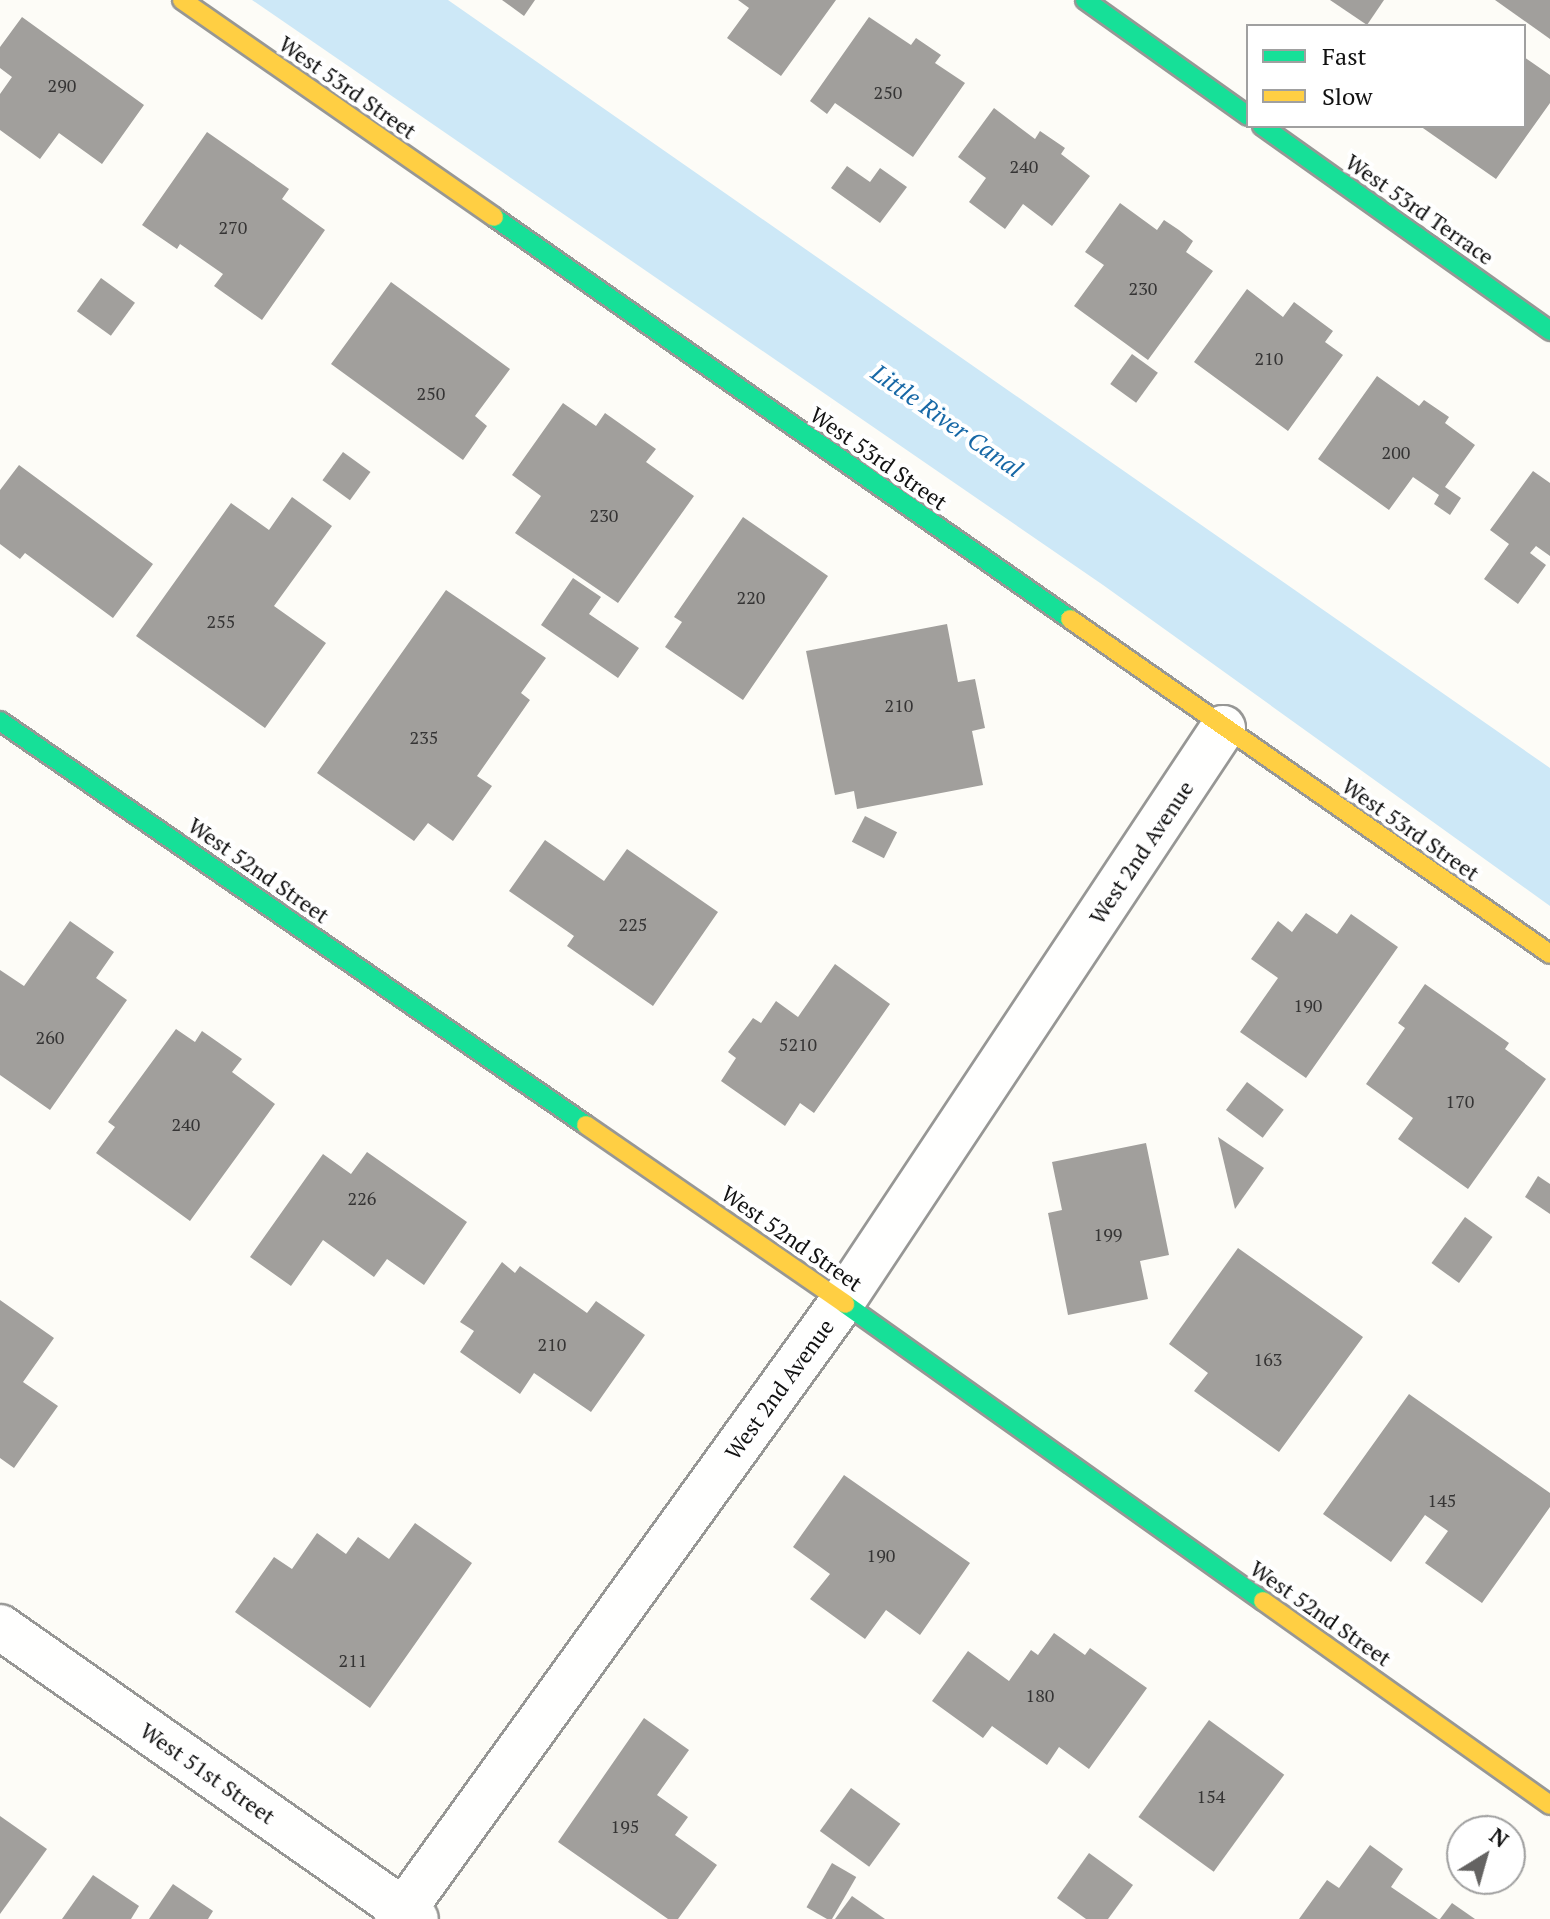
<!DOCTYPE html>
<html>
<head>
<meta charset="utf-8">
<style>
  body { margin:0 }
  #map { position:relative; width:1550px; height:1919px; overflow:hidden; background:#fdfcf7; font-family:"PT Serif",serif }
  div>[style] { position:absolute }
  .water>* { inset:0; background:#cde8f7 }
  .building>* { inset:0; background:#a19f9c; transform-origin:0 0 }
  .roads { filter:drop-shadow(2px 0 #979795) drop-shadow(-2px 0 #979795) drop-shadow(0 2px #979795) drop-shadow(0 -2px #979795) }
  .street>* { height:44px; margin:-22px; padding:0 22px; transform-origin:22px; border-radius:22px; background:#fffffe }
  .fast>* { height:18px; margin:-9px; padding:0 9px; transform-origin:9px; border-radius:9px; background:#16e098 }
  .slow>* { height:18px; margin:-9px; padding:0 9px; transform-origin:9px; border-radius:9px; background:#ffcf43 }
  span { translate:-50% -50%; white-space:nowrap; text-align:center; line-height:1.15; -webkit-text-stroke:8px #fff; paint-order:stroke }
  .number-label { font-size:18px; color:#353434 }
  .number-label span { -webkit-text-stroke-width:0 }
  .street-label { font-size:22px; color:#111 }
  .water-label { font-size:24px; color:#1768a6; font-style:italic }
  .legend { position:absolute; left:1246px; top:24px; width:280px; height:104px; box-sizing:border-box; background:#fff; border:2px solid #a0a0a0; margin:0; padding:10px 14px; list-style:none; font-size:24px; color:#111 }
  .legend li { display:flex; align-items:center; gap:16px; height:40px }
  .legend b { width:40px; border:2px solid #a0a0a0 }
  .north { position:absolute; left:1446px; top:1815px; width:80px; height:80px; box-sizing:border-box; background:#fff; border:2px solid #a0a0a0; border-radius:50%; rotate:37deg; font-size:22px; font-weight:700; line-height:32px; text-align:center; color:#111 }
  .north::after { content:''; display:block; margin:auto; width:28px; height:36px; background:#646362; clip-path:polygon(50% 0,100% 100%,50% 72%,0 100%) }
</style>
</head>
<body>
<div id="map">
  <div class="water">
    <div style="clip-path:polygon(252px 0,448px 0,1550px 768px,1550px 906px,1103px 585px)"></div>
  </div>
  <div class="building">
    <div style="clip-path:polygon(502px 0,535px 0,524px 16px)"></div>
    <div style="clip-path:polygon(738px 0,836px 0,781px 76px,727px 38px,749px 8px)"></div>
    <div style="clip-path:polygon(1330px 0,1384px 0,1367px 25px)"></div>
    <div style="clip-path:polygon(1495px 0,1550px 0,1550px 39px)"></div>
    <div style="clip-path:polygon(22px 17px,144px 105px,102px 164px,59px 133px,40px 159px,0 130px,0 94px,12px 77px,0 68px,0 47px)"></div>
    <div style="clip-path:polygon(869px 17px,911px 45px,916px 38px,941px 55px,935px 63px,965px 83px,913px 157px,835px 103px,827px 114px,810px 101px)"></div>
    <div style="clip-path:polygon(1524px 57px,1550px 75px,1550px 103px,1496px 179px,1420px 126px,1524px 126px)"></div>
    <div style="clip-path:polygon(994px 108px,1035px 139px,1040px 131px,1065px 148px,1061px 154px,1090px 176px,1052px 226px,1023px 204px,1005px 229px,969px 202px,986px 178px,958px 157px)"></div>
    <div style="clip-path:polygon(207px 132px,289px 189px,282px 199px,325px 230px,262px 320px,214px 286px,223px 274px,180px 244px,177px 249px,142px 225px)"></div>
    <div style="clip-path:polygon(847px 166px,870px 182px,880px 168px,907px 187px,880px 223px,831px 188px)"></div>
    <div style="clip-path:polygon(1120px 203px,1157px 230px,1164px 220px,1179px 230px,1193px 241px,1186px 252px,1213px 271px,1148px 360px,1074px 306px,1104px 265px,1085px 252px)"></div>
    <div style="left:101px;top:278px;width:42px;height:41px;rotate:36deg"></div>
    <div style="clip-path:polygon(391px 282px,510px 369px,475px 416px,487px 426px,463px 460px,331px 364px)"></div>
    <div style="clip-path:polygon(1247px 289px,1283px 317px,1294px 302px,1333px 331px,1325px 342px,1343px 355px,1288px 431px,1194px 362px)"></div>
    <div style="left:1132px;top:354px;width:32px;height:37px;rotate:36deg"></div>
    <div style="clip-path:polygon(1377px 376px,1419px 406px,1424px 400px,1449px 417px,1445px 423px,1475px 445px,1445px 487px,1461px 498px,1450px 515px,1434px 504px,1439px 495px,1413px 477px,1389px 510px,1318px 459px)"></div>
    <div style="clip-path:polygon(563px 403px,596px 426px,605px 413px,656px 449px,646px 462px,694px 496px,618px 603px,515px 533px,541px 496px,512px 475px)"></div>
    <div style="left:343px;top:452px;width:34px;height:35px;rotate:36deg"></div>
    <div style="clip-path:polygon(19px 465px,153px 564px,113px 618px,25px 553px,20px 559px,0 544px,0 490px)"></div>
    <div style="clip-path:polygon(1533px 471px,1550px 483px,1550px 556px,1536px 546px,1530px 553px,1546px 565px,1518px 604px,1484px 579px,1509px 544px,1490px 530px)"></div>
    <div style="clip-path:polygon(292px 497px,332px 526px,274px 606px,326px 643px,265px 728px,136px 636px,231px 503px,269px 530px)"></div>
    <div style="clip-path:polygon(743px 517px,828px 576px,743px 700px,665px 647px,682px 622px,674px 617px)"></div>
    <div style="clip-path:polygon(573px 578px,601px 597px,589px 614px,639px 648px,618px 678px,541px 625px)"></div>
    <div style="clip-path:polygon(446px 590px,546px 658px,521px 693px,530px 700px,477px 776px,492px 786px,453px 841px,428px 823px,414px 841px,317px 773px)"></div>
    <div style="clip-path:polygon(947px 624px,958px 682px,975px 679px,985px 728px,972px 731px,983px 785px,857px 809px,854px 791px,835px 795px,806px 651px)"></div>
    <div style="left:865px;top:816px;width:36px;height:29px;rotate:27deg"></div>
    <div style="clip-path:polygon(545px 840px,604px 881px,627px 849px,718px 912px,653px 1006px,567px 946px,574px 936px,509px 891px)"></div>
    <div style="clip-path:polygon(1306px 913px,1337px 934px,1351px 914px,1398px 947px,1306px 1078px,1240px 1032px,1278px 978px,1251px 959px,1278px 921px,1292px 932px)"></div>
    <div style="clip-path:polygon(70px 921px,114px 952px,96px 978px,127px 1000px,50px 1110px,0 1075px,0 970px,24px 986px)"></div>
    <div style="clip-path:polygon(835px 964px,890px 1004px,814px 1113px,800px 1103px,785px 1126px,721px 1081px,736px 1058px,728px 1052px,753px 1018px,761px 1023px,776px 1001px,798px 1017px)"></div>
    <div style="clip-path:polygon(1425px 984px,1509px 1043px,1505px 1049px,1546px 1079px,1468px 1189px,1398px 1139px,1413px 1118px,1366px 1084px,1405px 1028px,1398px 1023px)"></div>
    <div style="clip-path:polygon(176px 1029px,195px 1042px,202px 1031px,242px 1059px,232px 1072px,275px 1104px,190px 1221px,96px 1153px,115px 1127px,108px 1122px)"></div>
    <div style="left:1247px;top:1082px;width:46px;height:35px;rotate:37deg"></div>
    <div style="clip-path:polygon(1218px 1137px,1264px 1168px,1235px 1209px)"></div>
    <div style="clip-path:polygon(1146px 1143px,1169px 1255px,1140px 1261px,1148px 1299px,1068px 1315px,1048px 1213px,1062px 1210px,1052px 1162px)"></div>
    <div style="clip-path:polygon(367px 1152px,467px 1222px,424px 1285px,387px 1259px,374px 1277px,323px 1240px,291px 1286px,250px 1257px,323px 1154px,351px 1174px)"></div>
    <div style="clip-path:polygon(1538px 1176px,1550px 1184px,1550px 1214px,1525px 1197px)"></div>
    <div style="left:1465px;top:1217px;width:34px;height:57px;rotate:36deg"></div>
    <div style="clip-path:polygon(1238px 1248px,1363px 1337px,1279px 1452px,1194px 1391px,1208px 1373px,1169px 1344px)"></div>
    <div style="clip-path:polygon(502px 1262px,515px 1273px,520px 1266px,587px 1313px,596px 1301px,645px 1335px,591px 1412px,534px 1373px,520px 1394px,460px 1352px,474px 1331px,460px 1322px)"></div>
    <div style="clip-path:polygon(0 1300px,54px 1338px,23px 1382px,58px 1406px,14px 1468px,0 1458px)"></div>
    <div style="clip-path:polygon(1409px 1394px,1550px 1493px,1550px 1507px,1482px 1603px,1425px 1563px,1448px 1531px,1425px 1515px,1391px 1562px,1323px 1514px)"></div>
    <div style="clip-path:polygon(844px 1475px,970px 1563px,920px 1635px,886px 1610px,865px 1639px,810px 1599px,830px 1574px,793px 1547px)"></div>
    <div style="clip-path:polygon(415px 1523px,472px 1563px,370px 1708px,235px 1612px,274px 1557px,292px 1569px,317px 1533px,346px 1554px,358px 1537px,389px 1559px)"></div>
    <div style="clip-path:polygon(1054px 1633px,1085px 1655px,1090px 1648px,1147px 1688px,1089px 1769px,1059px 1747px,1047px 1765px,992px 1726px,983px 1738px,932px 1701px,968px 1651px,1009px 1681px,1031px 1650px,1038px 1655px)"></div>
    <div style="clip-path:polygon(644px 1718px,689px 1750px,657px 1795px,688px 1817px,675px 1835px,717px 1865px,678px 1919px,668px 1919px,558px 1842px)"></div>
    <div style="left:1209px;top:1720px;width:93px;height:120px;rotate:36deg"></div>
    <div style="left:851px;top:1788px;width:61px;height:53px;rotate:36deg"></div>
    <div style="clip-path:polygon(0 1816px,47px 1849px,0 1914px)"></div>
    <div style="clip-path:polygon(1370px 1845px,1403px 1869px,1391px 1887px,1438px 1919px,1299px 1919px,1327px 1880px,1339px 1888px)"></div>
    <div style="clip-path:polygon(1089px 1853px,1133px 1885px,1108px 1919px,1086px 1919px,1057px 1898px)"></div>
    <div style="left:832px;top:1863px;width:28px;height:51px;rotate:30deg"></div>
    <div style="clip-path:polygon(93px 1875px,139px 1906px,131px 1919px,62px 1919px)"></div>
    <div style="clip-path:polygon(173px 1884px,213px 1911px,208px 1919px,149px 1919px)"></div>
    <div style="clip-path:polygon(852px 1896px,885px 1919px,835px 1919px)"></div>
    <div style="clip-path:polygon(1452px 1903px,1475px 1919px,1440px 1919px)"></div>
  </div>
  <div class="roads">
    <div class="street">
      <div style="left:0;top:1627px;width:508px;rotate:35.07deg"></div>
      <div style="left:397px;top:1919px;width:761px;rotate:-54.2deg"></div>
      <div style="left:842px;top:1302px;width:689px;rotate:-56.43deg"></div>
    </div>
    <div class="fast">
      <div style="left:1085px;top:0;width:200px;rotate:35.4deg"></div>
      <div style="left:1262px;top:126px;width:354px;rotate:35.4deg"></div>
      <div style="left:494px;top:217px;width:702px;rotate:34.91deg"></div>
      <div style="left:0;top:721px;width:712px;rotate:34.58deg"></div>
      <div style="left:845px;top:1304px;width:513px;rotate:35.39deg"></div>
    </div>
    <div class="slow">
      <div style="left:182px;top:0;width:380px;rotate:34.8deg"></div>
      <div style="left:1070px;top:619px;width:585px;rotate:34.91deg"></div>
      <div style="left:586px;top:1125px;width:315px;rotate:34.6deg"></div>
      <div style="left:1263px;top:1601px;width:352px;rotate:35.4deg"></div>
    </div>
  </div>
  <div class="number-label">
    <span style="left:62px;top:85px">290</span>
    <span style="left:888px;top:92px">250</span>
    <span style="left:1024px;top:166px">240</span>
    <span style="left:233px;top:227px">270</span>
    <span style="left:1143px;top:288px">230</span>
    <span style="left:1269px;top:358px">210</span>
    <span style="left:431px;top:393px">250</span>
    <span style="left:1396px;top:452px">200</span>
    <span style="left:604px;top:515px">230</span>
    <span style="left:751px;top:597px">220</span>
    <span style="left:221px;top:621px">255</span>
    <span style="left:899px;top:705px">210</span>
    <span style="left:424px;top:737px">235</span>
    <span style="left:633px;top:924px">225</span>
    <span style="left:1308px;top:1005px">190</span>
    <span style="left:50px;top:1037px">260</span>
    <span style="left:798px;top:1044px">5210</span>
    <span style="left:1460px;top:1101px">170</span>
    <span style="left:186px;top:1124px">240</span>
    <span style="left:362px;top:1198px">226</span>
    <span style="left:1108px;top:1234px">199</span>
    <span style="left:552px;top:1344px">210</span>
    <span style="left:1268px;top:1359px">163</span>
    <span style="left:1442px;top:1500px">145</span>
    <span style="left:881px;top:1555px">190</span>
    <span style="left:353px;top:1660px">211</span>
    <span style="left:1040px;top:1695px">180</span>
    <span style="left:1211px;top:1796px">154</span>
    <span style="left:625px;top:1826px">195</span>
  </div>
  <div class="street-label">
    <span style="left:348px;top:87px;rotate:35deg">West 53rd Street</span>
    <span style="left:1420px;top:209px;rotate:35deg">West 53rd Terrace</span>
    <span style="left:879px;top:458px;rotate:35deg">West 53rd Street</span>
    <span style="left:1411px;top:829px;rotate:35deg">West 53rd Street</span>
    <span style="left:1141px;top:852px;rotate:-56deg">West 2nd Avenue</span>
    <span style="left:259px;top:870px;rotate:35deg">West 52nd Street</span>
    <span style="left:792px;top:1238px;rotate:35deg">West 52nd Street</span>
    <span style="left:779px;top:1389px;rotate:-54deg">West 2nd Avenue</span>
    <span style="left:1321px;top:1613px;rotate:35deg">West 52nd Street</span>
    <span style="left:208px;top:1773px;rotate:35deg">West 51st Street</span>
  </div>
  <div class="water-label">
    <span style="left:947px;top:421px;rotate:35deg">Little River Canal</span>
  </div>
  <ul class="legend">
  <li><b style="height:10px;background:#16e098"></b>Fast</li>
  <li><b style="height:10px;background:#ffcf43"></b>Slow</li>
  </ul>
  <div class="north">N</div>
</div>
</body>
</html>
